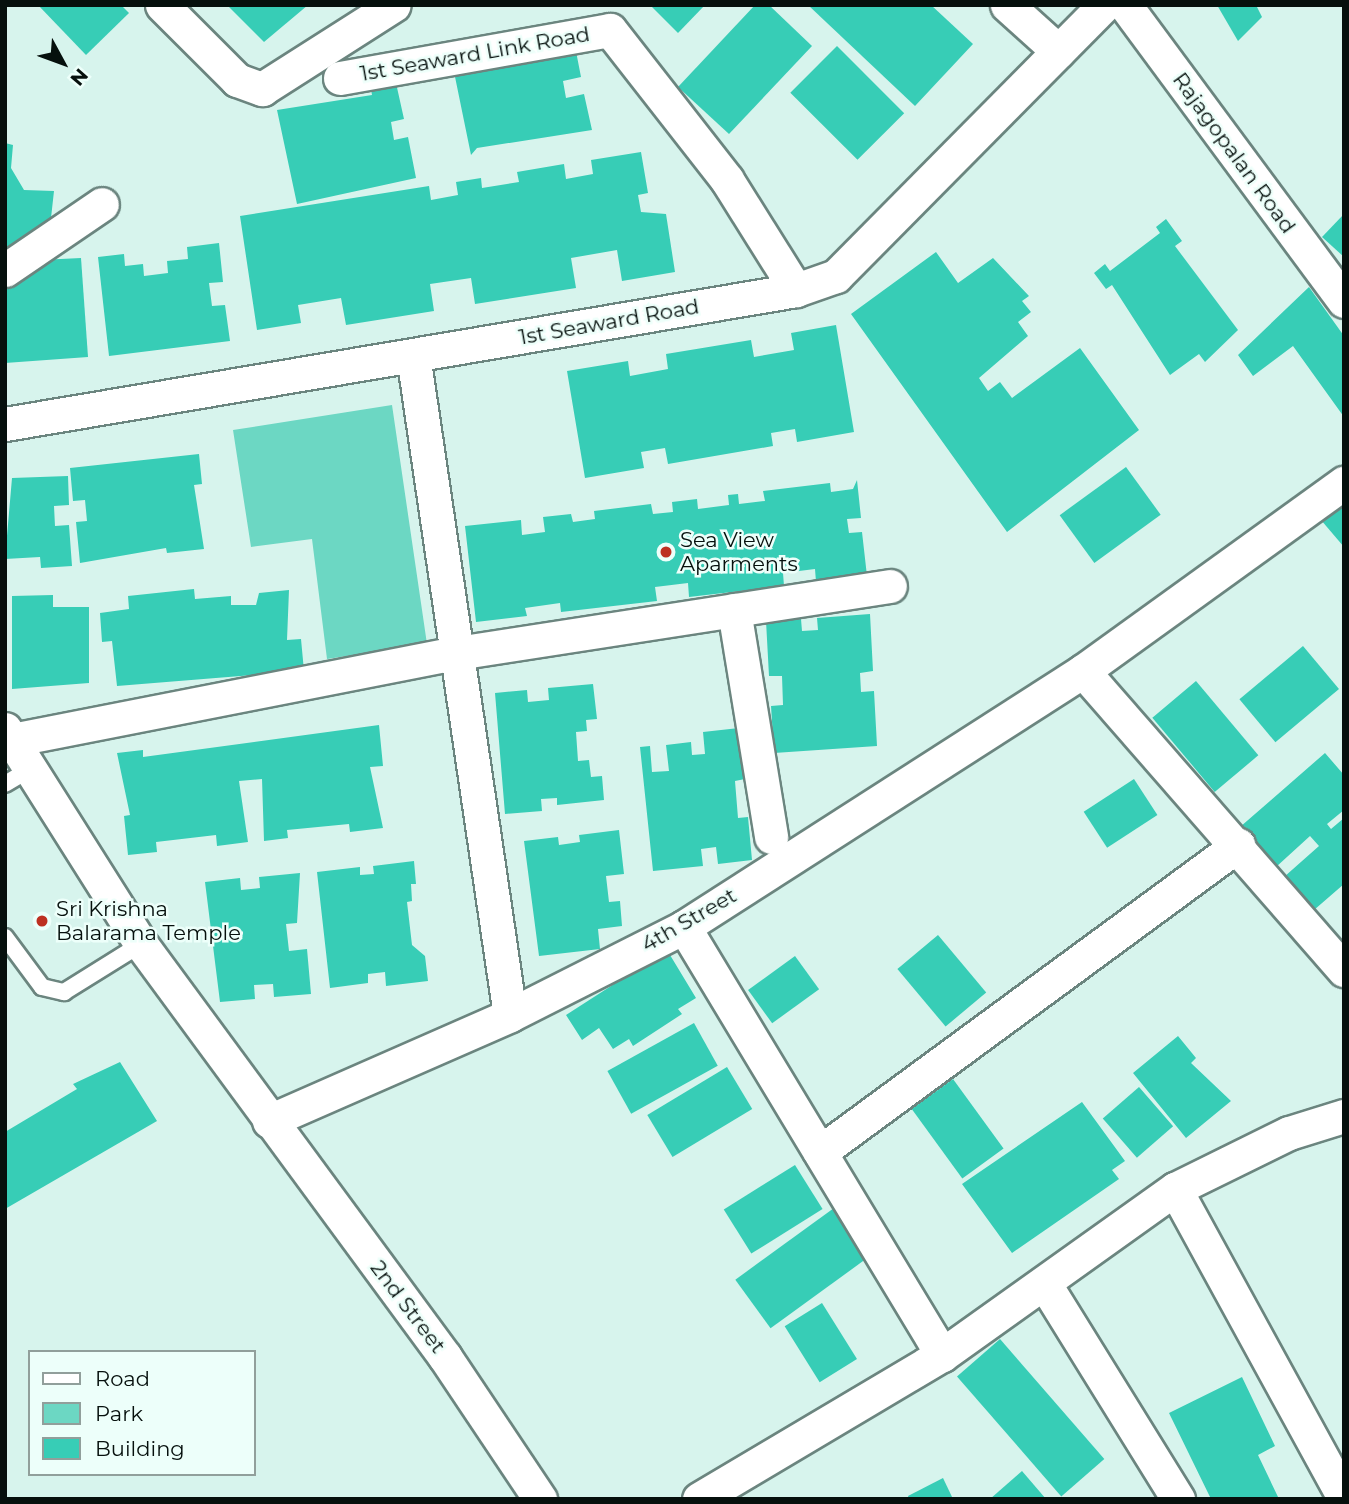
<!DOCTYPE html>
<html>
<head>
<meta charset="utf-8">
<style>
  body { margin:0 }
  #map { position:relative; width:1349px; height:1504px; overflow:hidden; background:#d7f4ed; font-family:Montserrat,sans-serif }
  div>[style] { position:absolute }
  .green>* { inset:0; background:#6cd7c3 }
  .building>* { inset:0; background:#37cdb6; transform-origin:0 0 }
  .roads { filter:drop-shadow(2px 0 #6b857f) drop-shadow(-2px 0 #6b857f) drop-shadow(0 2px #6b857f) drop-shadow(0 -2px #6b857f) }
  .lane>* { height:16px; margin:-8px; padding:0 8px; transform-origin:8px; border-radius:8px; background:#fff }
  .street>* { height:33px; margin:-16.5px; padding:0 16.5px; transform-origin:16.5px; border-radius:16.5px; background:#fff }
  .dots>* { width:19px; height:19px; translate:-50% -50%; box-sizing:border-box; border:4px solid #edfffa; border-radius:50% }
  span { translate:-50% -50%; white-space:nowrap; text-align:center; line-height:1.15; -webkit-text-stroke:5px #edfffa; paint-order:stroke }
  .street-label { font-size:21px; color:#06100d }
  .poi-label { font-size:21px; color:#06100d }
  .left { translate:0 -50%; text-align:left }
  .frame { position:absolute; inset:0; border:7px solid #06100d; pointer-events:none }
  .legend { position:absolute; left:28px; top:1350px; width:228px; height:126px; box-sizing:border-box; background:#edfffa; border:2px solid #919f9b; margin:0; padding:9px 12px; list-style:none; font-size:21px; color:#06100d }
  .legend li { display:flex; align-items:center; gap:14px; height:35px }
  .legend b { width:35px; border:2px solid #919f9b }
  .north { position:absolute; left:28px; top:28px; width:70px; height:70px; -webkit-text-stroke:5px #edfffa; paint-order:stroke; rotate:131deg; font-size:19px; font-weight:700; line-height:28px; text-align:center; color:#06100d }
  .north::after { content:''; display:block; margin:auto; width:24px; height:32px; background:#06100d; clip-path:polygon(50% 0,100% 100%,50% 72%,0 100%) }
</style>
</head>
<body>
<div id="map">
  <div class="green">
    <div style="clip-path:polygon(392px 405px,427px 644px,327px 659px,312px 539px,251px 547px,233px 430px)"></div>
  </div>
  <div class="building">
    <div style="clip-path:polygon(38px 5px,121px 5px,129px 13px,86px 55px)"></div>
    <div style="clip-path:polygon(227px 5px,308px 5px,264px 42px)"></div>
    <div style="clip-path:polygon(650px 5px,705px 5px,678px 33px)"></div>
    <div style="clip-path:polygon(755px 5px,769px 5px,812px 46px,729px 134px,678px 87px)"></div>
    <div style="clip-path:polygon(808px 5px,931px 5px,973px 44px,915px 106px)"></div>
    <div style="clip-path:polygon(1217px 5px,1256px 5px,1262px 17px,1238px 41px)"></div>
    <div style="clip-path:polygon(574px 41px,581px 77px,563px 81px,566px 98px,584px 94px,592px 130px,477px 148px,471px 155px,453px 67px,493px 62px,494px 68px)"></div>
    <div style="left:837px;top:46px;width:95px;height:66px;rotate:45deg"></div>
    <div style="clip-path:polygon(396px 83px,404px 119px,391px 122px,394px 140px,408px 137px,416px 178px,297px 204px,277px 110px,372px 95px,371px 89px)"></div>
    <div style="clip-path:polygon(5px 143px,13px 145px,11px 168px,24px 190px,54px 191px,49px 236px,17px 241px,5px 253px)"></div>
    <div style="clip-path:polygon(641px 152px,648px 193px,638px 195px,641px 212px,666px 214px,675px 272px,622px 281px,617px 250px,571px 258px,576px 288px,475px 304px,471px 278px,430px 284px,434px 311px,346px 325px,341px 298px,298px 305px,301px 323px,257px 330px,240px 216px,429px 186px,431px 200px,458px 195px,456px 182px,481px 178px,482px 188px,519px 182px,517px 172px,564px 164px,566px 179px,593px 174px,591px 160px)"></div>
    <div style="clip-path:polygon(1344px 214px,1344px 257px,1322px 237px)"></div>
    <div style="clip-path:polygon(1166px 219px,1182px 241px,1175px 246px,1238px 330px,1205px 362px,1199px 354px,1170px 375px,1112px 285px,1106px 289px,1094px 273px,1105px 264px,1110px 271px,1160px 233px,1156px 227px)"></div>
    <div style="clip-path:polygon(219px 243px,223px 282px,209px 283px,212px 306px,225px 305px,230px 341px,109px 356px,98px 257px,124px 254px,125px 266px,143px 264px,144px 276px,168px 273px,167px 261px,188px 259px,187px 247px)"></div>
    <div style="clip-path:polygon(936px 252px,958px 283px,993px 258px,1029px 296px,1022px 301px,1031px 312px,1018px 322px,1028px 336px,979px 378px,988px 391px,1000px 382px,1012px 398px,1080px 348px,1139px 430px,1007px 532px,851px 314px)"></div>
    <div style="clip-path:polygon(81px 258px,88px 357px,5px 363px,5px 286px,40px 260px)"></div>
    <div style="clip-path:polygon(1309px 287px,1344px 336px,1344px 417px,1293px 346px,1253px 376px,1238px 355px)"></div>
    <div style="clip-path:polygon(836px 325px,854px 432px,797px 442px,795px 429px,771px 433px,773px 446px,668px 464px,665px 448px,641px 452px,644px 468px,585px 478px,567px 371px,628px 361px,630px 376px,668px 369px,666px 354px,751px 340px,754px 357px,794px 350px,791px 333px)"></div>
    <div style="clip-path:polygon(199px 454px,202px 484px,194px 485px,204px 549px,167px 553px,166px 548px,80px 563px,76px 522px,87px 521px,85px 500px,73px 501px,70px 468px)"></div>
    <div style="left:1126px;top:467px;width:59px;height:82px;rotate:54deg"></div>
    <div style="clip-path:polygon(68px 476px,69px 505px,54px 506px,55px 526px,69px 525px,72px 566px,41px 568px,40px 557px,5px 559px,12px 478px)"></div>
    <div style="clip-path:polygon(857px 480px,861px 518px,847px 519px,849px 533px,862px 532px,867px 576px,816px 582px,815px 569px,783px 573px,784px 586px,689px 597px,688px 583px,655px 587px,657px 601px,561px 612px,560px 603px,525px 608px,527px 616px,476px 622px,465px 526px,521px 520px,522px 535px,545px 532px,543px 517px,571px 514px,573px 522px,595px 519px,594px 511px,651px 504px,653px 514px,673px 512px,672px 502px,697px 499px,698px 509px,729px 505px,728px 495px,738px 494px,739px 504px,765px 501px,763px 491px,830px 483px,831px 492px,853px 489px)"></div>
    <div style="clip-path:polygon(1344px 501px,1344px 547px,1321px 520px)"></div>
    <div style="clip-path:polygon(194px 589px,195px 599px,231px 596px,231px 605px,256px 605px,259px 593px,289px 590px,287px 640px,301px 639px,304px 671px,117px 686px,112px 641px,102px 642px,100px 613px,129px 609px,128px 596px)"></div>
    <div style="clip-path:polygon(53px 595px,53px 607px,89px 607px,89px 683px,12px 689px,12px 596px)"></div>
    <div style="clip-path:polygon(870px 614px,873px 671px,860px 673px,861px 692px,874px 691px,877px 746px,774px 753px,771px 706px,783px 705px,782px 676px,769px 676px,766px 621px,801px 619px,802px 631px,818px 630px,817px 618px)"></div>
    <div style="left:1303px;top:646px;width:56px;height:83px;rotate:50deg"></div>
    <div style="left:1196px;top:681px;width:97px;height:57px;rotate:50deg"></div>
    <div style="clip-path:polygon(593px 684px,597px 719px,586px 720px,587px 731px,576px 732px,578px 761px,589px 760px,591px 777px,602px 776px,604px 800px,557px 805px,557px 798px,541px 799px,542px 811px,505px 814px,495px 693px,527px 690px,528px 702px,549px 700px,548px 688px)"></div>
    <div style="clip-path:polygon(379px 725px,383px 766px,370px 767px,383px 828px,350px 832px,349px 824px,287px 830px,288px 838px,264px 841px,262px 779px,239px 781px,248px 842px,217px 846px,216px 835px,156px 842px,157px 852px,128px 855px,124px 816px,130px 815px,117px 753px,143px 750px,143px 757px)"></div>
    <div style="clip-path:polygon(739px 728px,745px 779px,735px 781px,738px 818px,748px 817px,752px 860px,718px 864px,716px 847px,701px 849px,703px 866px,653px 871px,640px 747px,650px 746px,652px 772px,669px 771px,666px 745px,691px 742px,692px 755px,705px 754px,703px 732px)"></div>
    <div style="clip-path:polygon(1325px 753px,1344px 775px,1344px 810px,1327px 824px,1331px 829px,1344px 818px,1344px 884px,1314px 910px,1284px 877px,1319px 846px,1310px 836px,1276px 867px,1240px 827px)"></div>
    <div style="left:1134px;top:779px;width:43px;height:60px;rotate:57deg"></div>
    <div style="clip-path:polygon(619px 830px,624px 874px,606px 876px,609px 902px,620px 901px,622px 926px,598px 929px,600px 949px,539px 956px,524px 841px,558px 837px,559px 845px,580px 842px,579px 835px)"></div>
    <div style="clip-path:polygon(414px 861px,416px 884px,411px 884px,412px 901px,407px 902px,412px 945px,425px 956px,428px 981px,386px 986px,385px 972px,368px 974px,368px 983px,330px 988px,317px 872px,360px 867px,360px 875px,374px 874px,373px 866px)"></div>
    <div style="clip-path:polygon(300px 873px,297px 923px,286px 924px,289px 951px,307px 949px,311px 994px,274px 997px,273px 984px,254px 985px,255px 999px,220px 1002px,205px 882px,240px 878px,241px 890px,260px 888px,259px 877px)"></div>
    <div style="left:938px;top:935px;width:75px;height:53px;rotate:50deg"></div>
    <div style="clip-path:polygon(667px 950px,696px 998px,678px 1009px,682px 1014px,633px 1046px,629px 1039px,613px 1049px,599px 1028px,582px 1040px,566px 1015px)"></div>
    <div style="left:795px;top:956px;width:41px;height:58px;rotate:54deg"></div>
    <div style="left:694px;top:1023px;width:49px;height:99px;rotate:61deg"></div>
    <div style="clip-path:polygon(1178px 1036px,1196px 1058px,1191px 1063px,1231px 1101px,1186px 1138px,1133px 1073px)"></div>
    <div style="clip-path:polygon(120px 1062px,157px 1121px,5px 1209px,5px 1132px,77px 1089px,73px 1084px)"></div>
    <div style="left:727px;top:1067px;width:49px;height:93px;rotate:59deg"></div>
    <div style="left:953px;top:1079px;width:86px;height:51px;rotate:54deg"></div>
    <div style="left:1139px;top:1087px;width:52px;height:48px;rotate:49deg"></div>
    <div style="clip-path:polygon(1082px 1102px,1125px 1161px,1112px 1170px,1119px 1179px,1012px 1253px,962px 1184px)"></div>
    <div style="left:795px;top:1165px;width:52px;height:84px;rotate:58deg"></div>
    <div style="left:834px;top:1208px;width:60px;height:122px;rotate:54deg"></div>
    <div style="left:822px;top:1303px;width:66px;height:44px;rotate:58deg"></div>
    <div style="left:1000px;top:1339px;width:159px;height:57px;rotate:49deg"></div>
    <div style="clip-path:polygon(1242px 1377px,1275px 1446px,1258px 1455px,1279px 1499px,1211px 1499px,1169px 1413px)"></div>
    <div style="clip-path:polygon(1022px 1471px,1046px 1499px,990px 1499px)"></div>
    <div style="clip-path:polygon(943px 1478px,953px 1499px,909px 1499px,908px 1496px)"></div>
  </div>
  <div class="roads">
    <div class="lane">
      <div style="left:5px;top:784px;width:29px;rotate:-31deg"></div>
      <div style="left:5px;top:937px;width:62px;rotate:53.5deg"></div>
      <div style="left:42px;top:987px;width:23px;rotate:13deg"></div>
      <div style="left:64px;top:992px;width:91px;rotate:-31.9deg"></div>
    </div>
    <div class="street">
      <div style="left:162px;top:5px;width:106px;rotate:45deg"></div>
      <div style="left:237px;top:80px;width:27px;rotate:20deg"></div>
      <div style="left:262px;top:89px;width:156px;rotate:-32.5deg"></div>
      <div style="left:1007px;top:5px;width:69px;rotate:42deg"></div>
      <div style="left:1125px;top:5px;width:368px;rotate:53.5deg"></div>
      <div style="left:340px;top:78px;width:274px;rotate:-10.1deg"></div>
      <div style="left:610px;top:30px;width:190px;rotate:52deg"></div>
      <div style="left:727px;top:180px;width:130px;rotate:57.9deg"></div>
      <div style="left:5px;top:270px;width:117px;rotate:-34.2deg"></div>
      <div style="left:413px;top:355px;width:667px;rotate:81.64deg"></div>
      <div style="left:5px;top:424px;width:802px;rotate:-9.61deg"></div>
      <div style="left:796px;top:290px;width:42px;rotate:-19.3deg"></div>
      <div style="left:836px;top:276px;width:381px;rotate:-45.3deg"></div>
      <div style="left:734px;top:610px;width:230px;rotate:80.7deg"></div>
      <div style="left:1083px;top:671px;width:397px;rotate:48.9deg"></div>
      <div style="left:5px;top:729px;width:254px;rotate:57.7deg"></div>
      <div style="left:141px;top:944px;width:513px;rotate:53.64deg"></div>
      <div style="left:445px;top:1357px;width:171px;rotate:56.2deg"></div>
      <div style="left:12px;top:740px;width:453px;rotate:-11.1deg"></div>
      <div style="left:457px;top:653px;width:438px;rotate:-8.8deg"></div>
      <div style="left:684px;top:927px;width:500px;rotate:58.9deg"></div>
      <div style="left:269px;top:1121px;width:263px;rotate:-23.7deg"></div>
      <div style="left:510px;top:1015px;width:195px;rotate:-26.8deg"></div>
      <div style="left:684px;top:927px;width:474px;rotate:-32.7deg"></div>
      <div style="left:1083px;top:671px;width:322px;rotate:-35.8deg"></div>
      <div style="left:820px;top:1152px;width:519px;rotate:-36.3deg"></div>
      <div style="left:1175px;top:1189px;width:352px;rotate:61.3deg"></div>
      <div style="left:1046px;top:1286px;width:251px;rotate:58.2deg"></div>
      <div style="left:699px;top:1499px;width:282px;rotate:-30.7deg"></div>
      <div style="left:942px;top:1355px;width:286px;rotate:-35.5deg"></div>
      <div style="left:1175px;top:1189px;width:127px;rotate:-26.2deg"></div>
      <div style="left:1289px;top:1133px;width:58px;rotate:-17.2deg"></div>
    </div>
  </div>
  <div class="dots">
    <div style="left:666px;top:552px;background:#bd3021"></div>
    <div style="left:42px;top:921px;background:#bd3021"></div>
  </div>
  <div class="street-label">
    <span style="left:475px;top:54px;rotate:-10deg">1st Seaward Link Road</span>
    <span style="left:1234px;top:153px;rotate:54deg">Rajagopalan Road</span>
    <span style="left:609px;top:322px;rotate:-10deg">1st Seaward Road</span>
    <span style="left:689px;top:920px;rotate:-30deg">4th Street</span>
    <span style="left:408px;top:1307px;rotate:53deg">2nd Street</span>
  </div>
  <div class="poi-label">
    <span class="left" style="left:680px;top:552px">Sea View<br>Aparments</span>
    <span class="left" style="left:56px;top:921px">Sri Krishna<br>Balarama Temple</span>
  </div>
  <div class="frame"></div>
  <ul class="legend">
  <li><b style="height:9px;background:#fff"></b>Road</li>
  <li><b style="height:19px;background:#6cd7c3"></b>Park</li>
  <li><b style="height:19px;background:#37cdb6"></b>Building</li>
  </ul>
  <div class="north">N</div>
</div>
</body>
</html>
